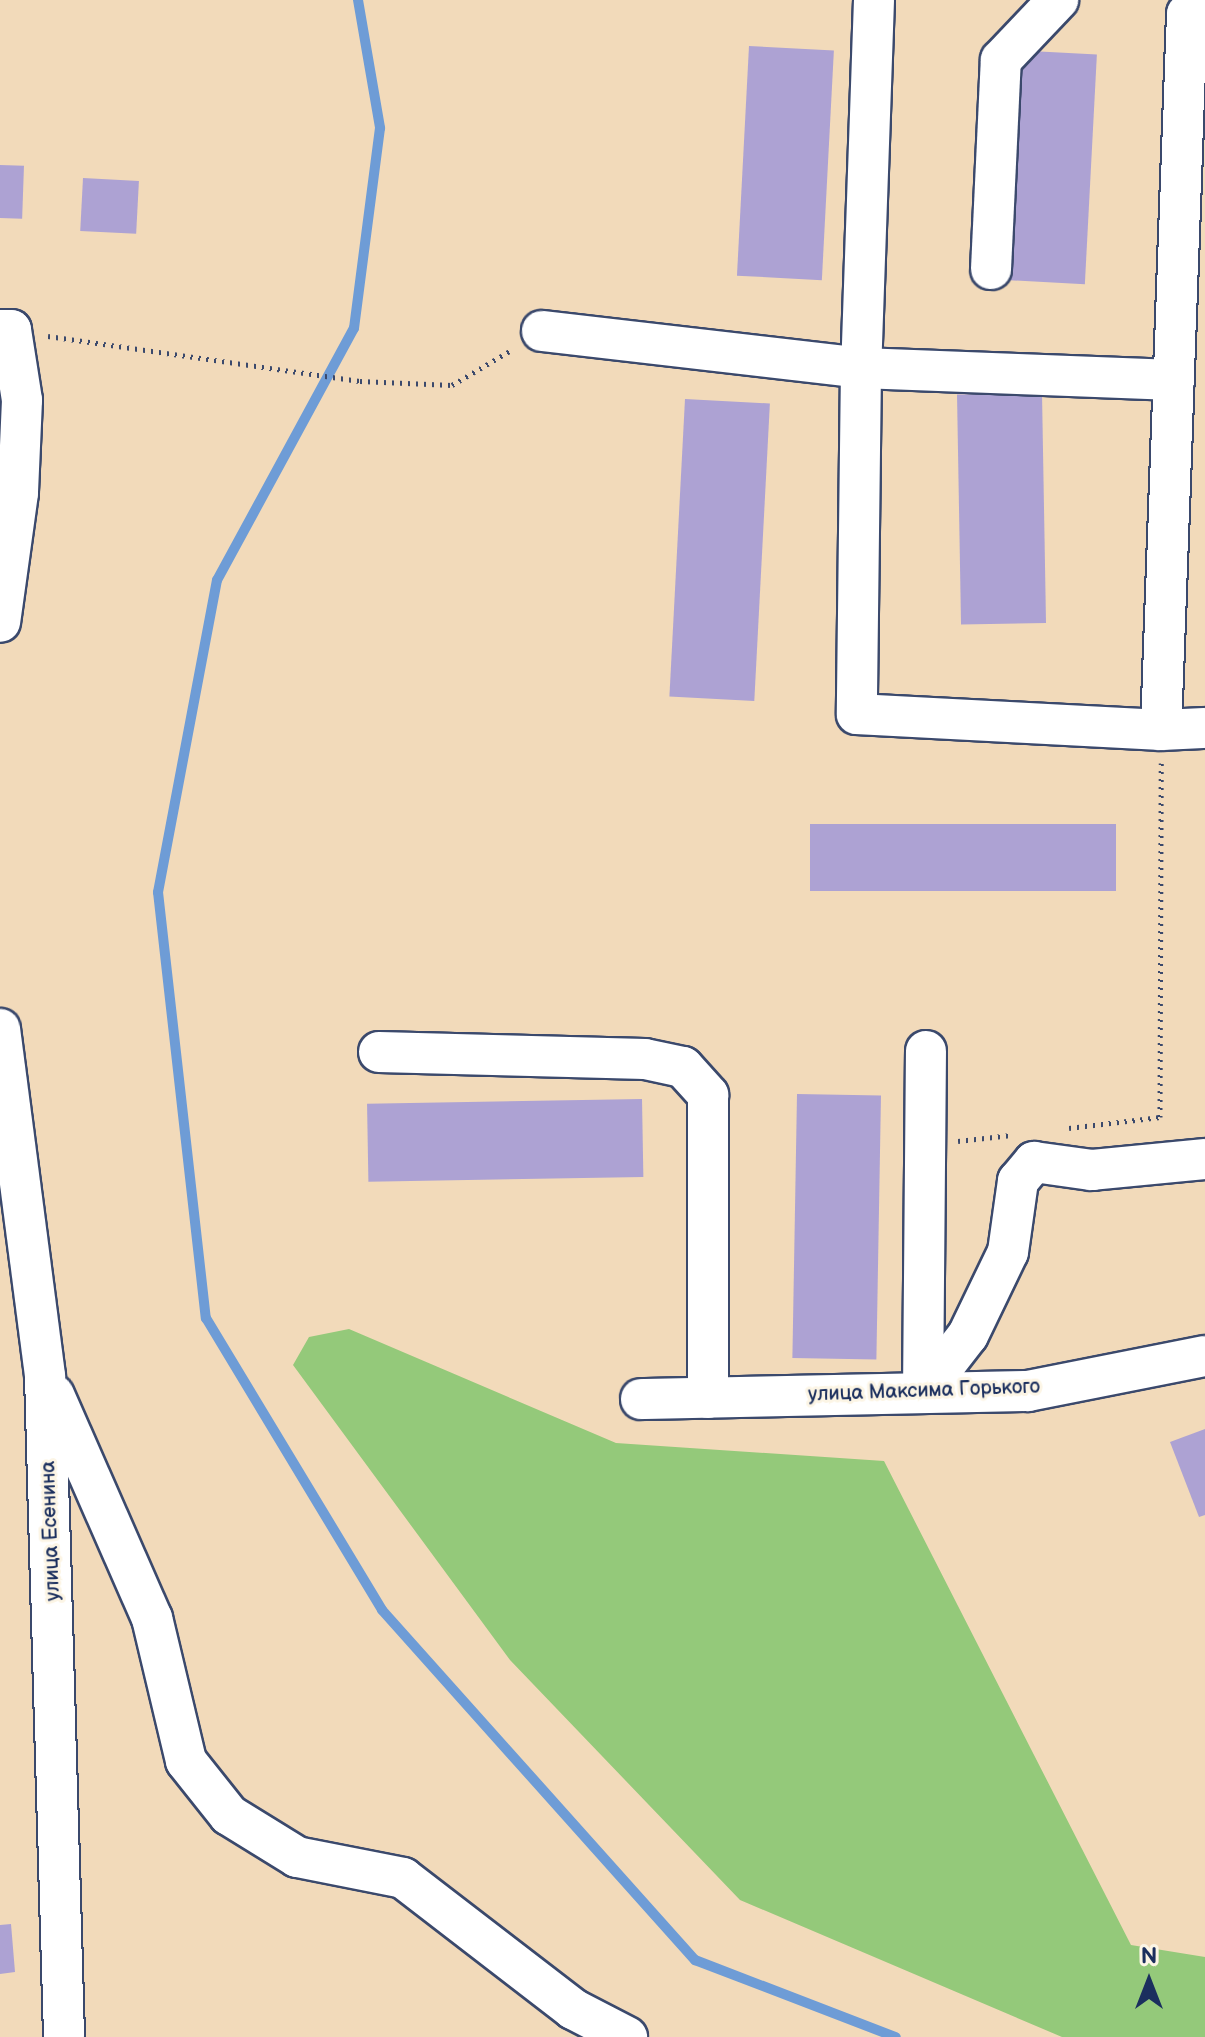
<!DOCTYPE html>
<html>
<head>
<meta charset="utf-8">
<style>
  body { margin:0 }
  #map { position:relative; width:1205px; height:2037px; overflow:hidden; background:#f2daba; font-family:"Balsamiq Sans",sans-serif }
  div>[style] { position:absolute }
  .green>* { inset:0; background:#94c97a }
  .stream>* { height:10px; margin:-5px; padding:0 5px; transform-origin:5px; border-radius:5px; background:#6e9cd6 }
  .building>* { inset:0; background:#ada2d3; transform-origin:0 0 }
  .path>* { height:5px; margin-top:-2.5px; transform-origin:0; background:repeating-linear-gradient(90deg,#3b496c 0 2px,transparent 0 8px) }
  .roads { filter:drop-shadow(2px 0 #3b496c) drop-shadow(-2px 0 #3b496c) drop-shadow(0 2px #3b496c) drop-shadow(0 -2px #3b496c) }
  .minor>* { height:40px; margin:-20px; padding:0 20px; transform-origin:20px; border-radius:20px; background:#fff }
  span { translate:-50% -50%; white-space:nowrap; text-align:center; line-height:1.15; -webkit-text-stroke:6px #fcf5e5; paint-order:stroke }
  .street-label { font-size:20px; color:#1b2f5e }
  .north { position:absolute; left:1109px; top:1941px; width:80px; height:80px; -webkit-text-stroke:6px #fcf5e5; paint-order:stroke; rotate:0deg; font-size:22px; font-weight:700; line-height:32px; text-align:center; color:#1b2f5e }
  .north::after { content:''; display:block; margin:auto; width:28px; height:36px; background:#1b2f5e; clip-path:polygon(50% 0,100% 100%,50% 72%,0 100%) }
</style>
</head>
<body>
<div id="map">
  <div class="green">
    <div style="clip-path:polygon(349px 1329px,616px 1443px,884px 1461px,1131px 1945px,1205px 1957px,1205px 2037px,1062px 2037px,740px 1900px,510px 1660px,293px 1365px,309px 1337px)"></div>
  </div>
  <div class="stream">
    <div style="left:358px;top:0;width:130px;rotate:80.2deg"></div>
    <div style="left:380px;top:128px;width:202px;rotate:97.4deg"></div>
    <div style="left:354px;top:328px;width:287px;rotate:118.5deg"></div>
    <div style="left:217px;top:580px;width:318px;rotate:100.7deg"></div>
    <div style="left:158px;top:892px;width:429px;rotate:83.6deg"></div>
    <div style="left:206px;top:1318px;width:341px;rotate:58.9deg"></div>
    <div style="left:382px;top:1610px;width:470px;rotate:48.2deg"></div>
    <div style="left:695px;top:1960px;width:215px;rotate:21deg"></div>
  </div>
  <div class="building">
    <div style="left:749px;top:46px;width:85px;height:230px;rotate:3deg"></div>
    <div style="left:1012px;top:50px;width:85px;height:230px;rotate:3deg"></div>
    <div style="left:0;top:165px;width:24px;height:53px;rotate:2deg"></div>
    <div style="left:83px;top:178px;width:56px;height:53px;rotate:3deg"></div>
    <div style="left:1042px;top:393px;width:230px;height:85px;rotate:89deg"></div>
    <div style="left:685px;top:399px;width:85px;height:298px;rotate:3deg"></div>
    <div style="left:810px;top:824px;width:306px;height:67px"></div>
    <div style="left:797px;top:1094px;width:84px;height:264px;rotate:1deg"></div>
    <div style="left:642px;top:1099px;width:78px;height:275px;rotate:89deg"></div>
    <div style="clip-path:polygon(1205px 1429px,1205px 1515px,1199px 1517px,1170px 1442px)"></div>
    <div style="clip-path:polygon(11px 1924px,15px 1972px,0 1974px,0 1925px)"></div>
  </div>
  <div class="path">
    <div style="left:48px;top:336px;width:315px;rotate:8.2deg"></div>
    <div style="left:360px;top:381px;width:92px;rotate:2.5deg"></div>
    <div style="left:452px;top:385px;width:71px;rotate:-30.5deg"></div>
    <div style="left:1069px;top:1128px;width:92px;rotate:-6.9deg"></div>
    <div style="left:1160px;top:1117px;width:354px;rotate:-89.8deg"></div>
    <div style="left:958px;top:1141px;width:54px;rotate:-6.3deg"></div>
  </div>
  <div class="roads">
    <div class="minor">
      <div style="left:874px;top:0;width:368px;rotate:92deg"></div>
      <div style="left:861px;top:368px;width:346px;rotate:90.7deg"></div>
      <div style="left:857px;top:714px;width:304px;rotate:3deg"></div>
      <div style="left:1161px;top:730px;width:716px;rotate:-87.92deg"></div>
      <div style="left:1187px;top:14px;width:18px"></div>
      <div style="left:991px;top:269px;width:209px;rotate:-87.3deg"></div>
      <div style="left:1001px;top:60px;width:83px;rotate:-46.5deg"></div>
      <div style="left:0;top:330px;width:11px"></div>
      <div style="left:11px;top:330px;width:71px;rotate:81.1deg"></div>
      <div style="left:22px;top:400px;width:93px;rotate:92.5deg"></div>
      <div style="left:18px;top:493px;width:130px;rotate:97.9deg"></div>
      <div style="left:542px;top:331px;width:321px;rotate:6.6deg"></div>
      <div style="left:861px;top:368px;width:313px;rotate:2.2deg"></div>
      <div style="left:1161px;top:730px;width:44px;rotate:-2.6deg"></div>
      <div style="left:0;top:1029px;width:350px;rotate:82.6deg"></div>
      <div style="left:45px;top:1376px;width:661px;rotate:88.35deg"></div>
      <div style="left:379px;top:1052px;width:266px;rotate:1.5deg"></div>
      <div style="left:645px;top:1059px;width:39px;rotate:12deg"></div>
      <div style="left:683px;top:1067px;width:38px;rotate:48deg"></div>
      <div style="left:708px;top:1095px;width:303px;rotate:90deg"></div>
      <div style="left:923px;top:1393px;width:73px;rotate:-52.2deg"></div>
      <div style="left:968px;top:1335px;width:92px;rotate:-64.3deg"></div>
      <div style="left:1008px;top:1252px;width:72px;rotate:-82deg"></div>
      <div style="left:1018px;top:1181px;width:25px;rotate:-50deg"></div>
      <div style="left:1034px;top:1162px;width:59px;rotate:7.9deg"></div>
      <div style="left:1092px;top:1170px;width:114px;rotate:-5.6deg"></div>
      <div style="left:923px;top:1393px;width:342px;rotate:-89.5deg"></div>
      <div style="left:54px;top:1395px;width:244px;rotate:66.3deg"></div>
      <div style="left:152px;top:1618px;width:147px;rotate:76.6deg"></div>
      <div style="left:186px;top:1761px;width:69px;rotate:51.5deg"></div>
      <div style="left:229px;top:1815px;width:80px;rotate:31.7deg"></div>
      <div style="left:297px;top:1857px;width:108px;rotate:11.2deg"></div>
      <div style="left:403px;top:1878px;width:215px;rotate:37.6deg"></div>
      <div style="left:573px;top:2009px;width:61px;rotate:27.4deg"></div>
      <div style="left:641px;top:1399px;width:387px;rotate:-1.2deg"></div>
      <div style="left:1028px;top:1391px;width:180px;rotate:-11.2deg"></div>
    </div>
  </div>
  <div class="street-label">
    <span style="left:924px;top:1391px;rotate:-2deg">улица Максима Горького</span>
    <span style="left:51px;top:1531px;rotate:-92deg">улица Есенина</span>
  </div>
  <div class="north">N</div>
</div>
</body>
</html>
